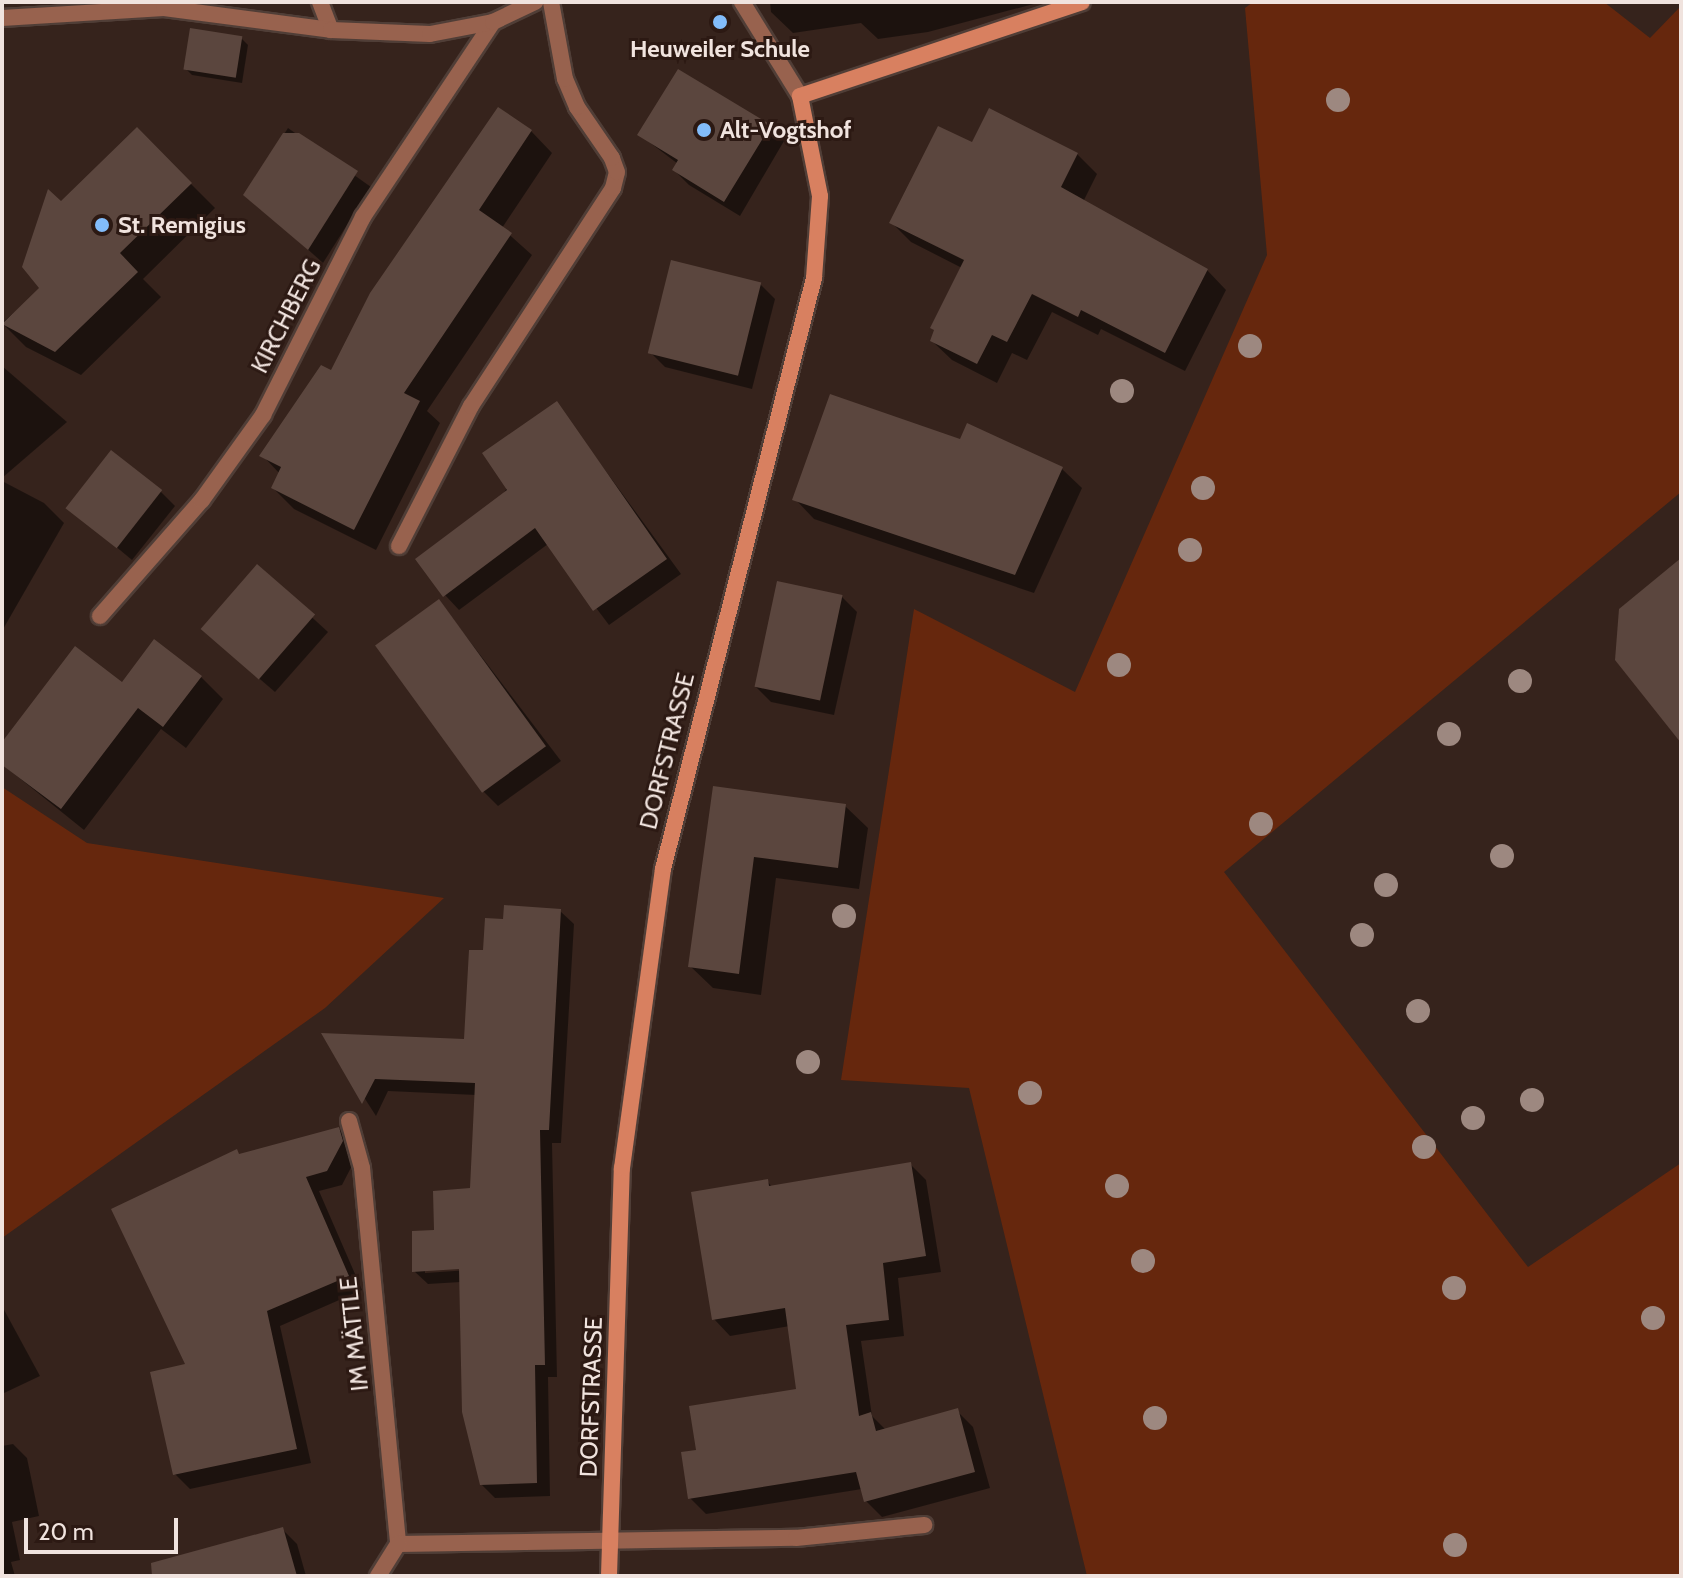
<!DOCTYPE html>
<html>
<head>
<meta charset="utf-8">
<style>
  body { margin:0 }
  #map { position:relative; width:1683px; height:1578px; overflow:hidden; background:#36231c; font-family:Cabin,sans-serif }
  div>[style] { position:absolute }
  .green>* { inset:0; background:#66270d }
  .shadow>* { inset:0; background:#0007 }
  .building>* { inset:0; background:#5b463e; transform-origin:0 0 }
  .roads { filter:drop-shadow(2px 0 #503e37) drop-shadow(-2px 0 #503e37) drop-shadow(0 2px #503e37) drop-shadow(0 -2px #503e37) }
  .lane>* { height:16px; margin:-8px; padding:0 8px; transform-origin:8px; border-radius:8px; background:#98624e }
  .street>* { height:16px; margin:-8px; padding:0 8px; transform-origin:8px; border-radius:8px; background:#98624e }
  .secondary>* { height:16px; margin:-8px; padding:0 8px; transform-origin:8px; border-radius:8px; background:#d88060 }
  .trees>* { width:24px; height:24px; margin:-12px; border-radius:50%; background:#9d8880 }
  .dots>* { width:22px; height:22px; translate:-50% -50%; box-sizing:border-box; border:4px solid #2c1913; border-radius:50% }
  span { translate:-50% -50%; white-space:nowrap; text-align:center; line-height:1.15; -webkit-text-stroke:6px #2c1913; paint-order:stroke }
  .poi-label { font-size:24px; color:#f0e3de; font-weight:700 }
  .left { translate:0 -50%; text-align:left }
  .street-label { font-size:24px; color:#f0e3de }
  .frame { position:absolute; inset:0; border:4px solid #f0e3de; pointer-events:none }
  .scale { position:absolute; left:24px; top:1518px; width:154px; height:36px; box-sizing:border-box; border:4px solid #f0e3de; border-top:0; padding-left:10px; font-size:24px; line-height:28px; white-space:nowrap; color:#f0e3de; -webkit-text-stroke:6px #2c1913; paint-order:stroke }
</style>
</head>
<body>
<div id="map">
  <div class="green">
    <div style="clip-path:polygon(1253px 2px,1604px 2px,1650px 38px,1681px 6px,1681px 492px,1224px 872px,1528px 1267px,1681px 1163px,1681px 1576px,1087px 1576px,969px 1088px,841px 1080px,914px 609px,1075px 692px,1267px 255px,1245px 8px)"></div>
    <div style="clip-path:polygon(2px 787px,87px 843px,444px 898px,325px 1008px,2px 1238px)"></div>
  </div>
  <div class="shadow">
    <div style="clip-path:polygon(770px 2px,1041px 2px,928px 32px,878px 39px,861px 23px,793px 33px,771px 12px)"></div>
    <div style="clip-path:polygon(241px 38px,248px 45px,242px 83px,192px 75px,185px 68px)"></div>
    <div style="clip-path:polygon(770px 126px,784px 141px,740px 216px,689px 185px,674px 170px,678px 164px,640px 135px)"></div>
    <div style="clip-path:polygon(288px 128px,371px 187px,323px 263px,246px 194px)"></div>
    <div style="clip-path:polygon(137px 130px,215px 208px,143px 279px,161px 297px,81px 375px,26px 347px,2px 323px,42px 288px,61px 204px)"></div>
    <div style="clip-path:polygon(531px 131px,552px 153px,502px 228px,532px 255px,427px 411px,440px 423px,376px 550px,294px 509px,273px 488px,280px 474px,262px 455px)"></div>
    <div style="clip-path:polygon(973px 145px,1077px 154px,1097px 174px,1083px 202px,1207px 270px,1226px 290px,1185px 371px,1101px 329px,1098px 335px,1052px 312px,1027px 360px,1012px 353px,997px 383px,952px 360px,932px 341px,962px 268px,911px 242px,892px 223px)"></div>
    <div style="clip-path:polygon(760px 284px,775px 299px,752px 389px,665px 367px,650px 352px)"></div>
    <div style="clip-path:polygon(2px 366px,67px 422px,2px 478px)"></div>
    <div style="clip-path:polygon(556px 403px,681px 574px,609px 625px,548px 544px,459px 610px,445px 595px)"></div>
    <div style="clip-path:polygon(961px 441px,1062px 469px,1082px 488px,1034px 593px,814px 519px,795px 499px)"></div>
    <div style="clip-path:polygon(2px 481px,44px 503px,64px 523px,2px 631px)"></div>
    <div style="clip-path:polygon(161px 492px,175px 506px,132px 560px,67px 506px)"></div>
    <div style="clip-path:polygon(257px 567px,328px 632px,275px 692px,218px 643px)"></div>
    <div style="clip-path:polygon(842px 597px,857px 612px,834px 715px,771px 702px,756px 687px)"></div>
    <div style="clip-path:polygon(439px 601px,561px 761px,498px 806px,483px 791px)"></div>
    <div style="clip-path:polygon(201px 677px,223px 699px,186px 748px,161px 729px,84px 830px,2px 764px,2px 745px,122px 684px)"></div>
    <div style="clip-path:polygon(715px 789px,845px 806px,868px 828px,859px 889px,776px 878px,761px 995px,713px 988px,690px 966px)"></div>
    <div style="clip-path:polygon(evenodd,560px 911px,574px 924px,561px 1143px,552px 1143px,557px 1377px,548px 1377px,550px 1496px,495px 1498px,481px 1484px,461px 1282px,428px 1284px,414px 1271px,436px 1232px,471px 1190px,476px 1095px,388px 1091px,376px 1116px,324px 1035px,466px 1041px,484px 952px,504px 921px,560px 911px,469px 1266px,469px 1270px,425px 1273px,425px 1269px,469px 1266px)"></div>
    <div style="clip-path:polygon(339px 1129px,353px 1144px,357px 1156px,342px 1185px,319px 1191px,362px 1290px,280px 1326px,311px 1463px,190px 1489px,175px 1474px,188px 1365px,240px 1156px)"></div>
    <div style="clip-path:polygon(910px 1164px,926px 1180px,941px 1272px,898px 1278px,904px 1336px,861px 1341px,872px 1416px,886px 1430px,957px 1411px,973px 1427px,990px 1488px,882px 1517px,866px 1501px,862px 1489px,706px 1514px,690px 1498px,698px 1452px,798px 1391px,790px 1326px,730px 1336px,714px 1319px,767px 1181px,773px 1188px)"></div>
    <div style="clip-path:polygon(2px 1306px,40px 1376px,2px 1394px)"></div>
    <div style="clip-path:polygon(13px 1444px,27px 1458px,39px 1516px,12px 1522px,20px 1560px,11px 1562px,15px 1576px,2px 1576px,2px 1446px)"></div>
    <div style="clip-path:polygon(282px 1529px,297px 1544px,306px 1576px,185px 1576px)"></div>
  </div>
  <div class="building">
    <div style="left:190px;top:28px;width:53px;height:42px;rotate:9deg"></div>
    <div style="clip-path:polygon(678px 69px,771px 125px,724px 202px,672px 170px,678px 160px,637px 135px)"></div>
    <div style="clip-path:polygon(498px 107px,532px 130px,479px 210px,512px 233px,404px 393px,420px 401px,354px 530px,271px 488px,281px 467px,259px 456px,321px 365px,331px 370px,370px 293px)"></div>
    <div style="clip-path:polygon(989px 108px,1078px 153px,1061px 187px,1208px 269px,1165px 353px,1081px 310px,1078px 317px,1032px 294px,1007px 342px,992px 335px,977px 364px,930px 341px,934px 330px,930px 328px,964px 260px,889px 223px,938px 126px,972px 142px)"></div>
    <div style="clip-path:polygon(137px 127px,192px 183px,120px 253px,138px 272px,55px 352px,2px 324px,39px 288px,22px 267px,48px 189px,61px 201px)"></div>
    <div style="clip-path:polygon(283px 133px,299px 133px,358px 171px,308px 250px,243px 195px)"></div>
    <div style="left:671px;top:260px;width:93px;height:96px;rotate:14deg"></div>
    <div style="clip-path:polygon(830px 394px,960px 439px,967px 423px,1063px 467px,1015px 575px,792px 500px)"></div>
    <div style="clip-path:polygon(557px 401px,667px 559px,593px 611px,535px 528px,443px 597px,415px 559px,507px 490px,482px 453px)"></div>
    <div style="left:111px;top:450px;width:65px;height:74px;rotate:38deg"></div>
    <div style="clip-path:polygon(1681px 558px,1681px 743px,1615px 660px,1619px 609px)"></div>
    <div style="left:257px;top:564px;width:77px;height:86px;rotate:41deg"></div>
    <div style="left:777px;top:581px;width:67px;height:108px;rotate:12deg"></div>
    <div style="left:439px;top:599px;width:182px;height:79px;rotate:54deg"></div>
    <div style="clip-path:polygon(154px 639px,202px 676px,163px 727px,138px 708px,61px 809px,2px 765px,2px 742px,75px 646px,122px 682px)"></div>
    <div style="clip-path:polygon(713px 786px,846px 804px,838px 868px,754px 857px,739px 974px,688px 967px)"></div>
    <div style="clip-path:polygon(504px 905px,561px 909px,549px 1130px,540px 1130px,545px 1365px,535px 1365px,537px 1483px,480px 1485px,462px 1412px,459px 1269px,412px 1272px,412px 1231px,434px 1230px,433px 1191px,470px 1188px,475px 1083px,375px 1079px,362px 1104px,321px 1033px,464px 1039px,469px 950px,483px 950px,485px 918px,503px 919px)"></div>
    <div style="clip-path:polygon(339px 1127px,343px 1141px,327px 1171px,306px 1177px,349px 1276px,267px 1311px,297px 1449px,173px 1475px,150px 1372px,185px 1364px,111px 1209px,237px 1149px,239px 1154px)"></div>
    <div style="clip-path:polygon(911px 1162px,926px 1256px,883px 1263px,889px 1320px,846px 1325px,859px 1416px,871px 1412px,876px 1431px,958px 1408px,975px 1472px,864px 1502px,856px 1472px,688px 1499px,681px 1452px,696px 1450px,689px 1406px,796px 1389px,785px 1308px,712px 1320px,691px 1192px,768px 1179px,769px 1186px)"></div>
    <div style="clip-path:polygon(283px 1527px,297px 1576px,152px 1576px,151px 1563px)"></div>
  </div>
  <div class="roads">
    <div class="lane">
      <div style="left:320px;top:2px;width:30px;rotate:69deg"></div>
      <div style="left:399px;top:546px;width:157px;rotate:-62.8deg"></div>
      <div style="left:471px;top:406px;width:260px;rotate:-56.9deg"></div>
      <div style="left:613px;top:188px;width:16px;rotate:-76deg"></div>
      <div style="left:617px;top:172px;width:15px;rotate:-110deg"></div>
      <div style="left:612px;top:158px;width:62px;rotate:-124.5deg"></div>
      <div style="left:577px;top:107px;width:30px;rotate:-113deg"></div>
      <div style="left:565px;top:79px;width:78px;rotate:-100.3deg"></div>
      <div style="left:100px;top:616px;width:154px;rotate:-48.7deg"></div>
      <div style="left:202px;top:500px;width:105px;rotate:-54.3deg"></div>
      <div style="left:263px;top:415px;width:222px;rotate:-63.2deg"></div>
      <div style="left:363px;top:217px;width:234px;rotate:-56.3deg"></div>
    </div>
    <div class="street">
      <div style="left:742px;top:2px;width:110px;rotate:58.3deg"></div>
      <div style="left:2px;top:18px;width:162px;rotate:-3.5deg"></div>
      <div style="left:164px;top:8px;width:168px;rotate:7.5deg"></div>
      <div style="left:331px;top:30px;width:99px;rotate:2.3deg"></div>
      <div style="left:430px;top:34px;width:64px;rotate:-10.8deg"></div>
      <div style="left:493px;top:22px;width:47px;rotate:-25.5deg"></div>
      <div style="left:349px;top:1121px;width:49px;rotate:74.5deg"></div>
      <div style="left:362px;top:1168px;width:378px;rotate:84.5deg"></div>
      <div style="left:398px;top:1544px;width:398px;rotate:-0.9deg"></div>
      <div style="left:796px;top:1538px;width:129px;rotate:-5.8deg"></div>
      <div style="left:378px;top:1576px;width:38px;rotate:-58deg"></div>
    </div>
    <div class="secondary">
      <div style="left:609px;top:1576px;width:408px;rotate:-88.2deg"></div>
      <div style="left:622px;top:1168px;width:302px;rotate:-82.2deg"></div>
      <div style="left:663px;top:869px;width:610px;rotate:-75.67deg"></div>
      <div style="left:814px;top:278px;width:82px;rotate:-85.8deg"></div>
      <div style="left:820px;top:196px;width:102px;rotate:-101.3deg"></div>
      <div style="left:800px;top:96px;width:297px;rotate:-18.4deg"></div>
    </div>
  </div>
  <div class="trees">
    <div style="left:1338px;top:100px"></div>
    <div style="left:1250px;top:346px"></div>
    <div style="left:1122px;top:391px"></div>
    <div style="left:1203px;top:488px"></div>
    <div style="left:1190px;top:550px"></div>
    <div style="left:1119px;top:665px"></div>
    <div style="left:1520px;top:681px"></div>
    <div style="left:1449px;top:734px"></div>
    <div style="left:1261px;top:824px"></div>
    <div style="left:1502px;top:856px"></div>
    <div style="left:1386px;top:885px"></div>
    <div style="left:844px;top:916px"></div>
    <div style="left:1362px;top:935px"></div>
    <div style="left:1418px;top:1011px"></div>
    <div style="left:808px;top:1062px"></div>
    <div style="left:1030px;top:1093px"></div>
    <div style="left:1532px;top:1100px"></div>
    <div style="left:1473px;top:1118px"></div>
    <div style="left:1424px;top:1147px"></div>
    <div style="left:1117px;top:1186px"></div>
    <div style="left:1143px;top:1261px"></div>
    <div style="left:1454px;top:1288px"></div>
    <div style="left:1653px;top:1318px"></div>
    <div style="left:1155px;top:1418px"></div>
    <div style="left:1455px;top:1545px"></div>
  </div>
  <div class="dots">
    <div style="left:720px;top:22px;background:#82bcfa"></div>
    <div style="left:704px;top:130px;background:#82bcfa"></div>
    <div style="left:102px;top:225px;background:#82bcfa"></div>
  </div>
  <div class="poi-label">
    <span style="left:720px;top:49px">Heuweiler Schule</span>
    <span class="left" style="left:720px;top:130px">Alt-Vogtshof</span>
    <span class="left" style="left:118px;top:225px">St. Remigius</span>
  </div>
  <div class="street-label">
    <span style="left:286px;top:316px;rotate:-63deg">KIRCHBERG</span>
    <span style="left:667px;top:751px;rotate:-76deg">DORFSTRASSE</span>
    <span style="left:354px;top:1334px;rotate:-96deg">IM MÄTTLE</span>
    <span style="left:591px;top:1397px;rotate:-88deg">DORFSTRASSE</span>
  </div>
  <div class="frame"></div>
  <div class="scale">20 m</div>
</div>
</body>
</html>
